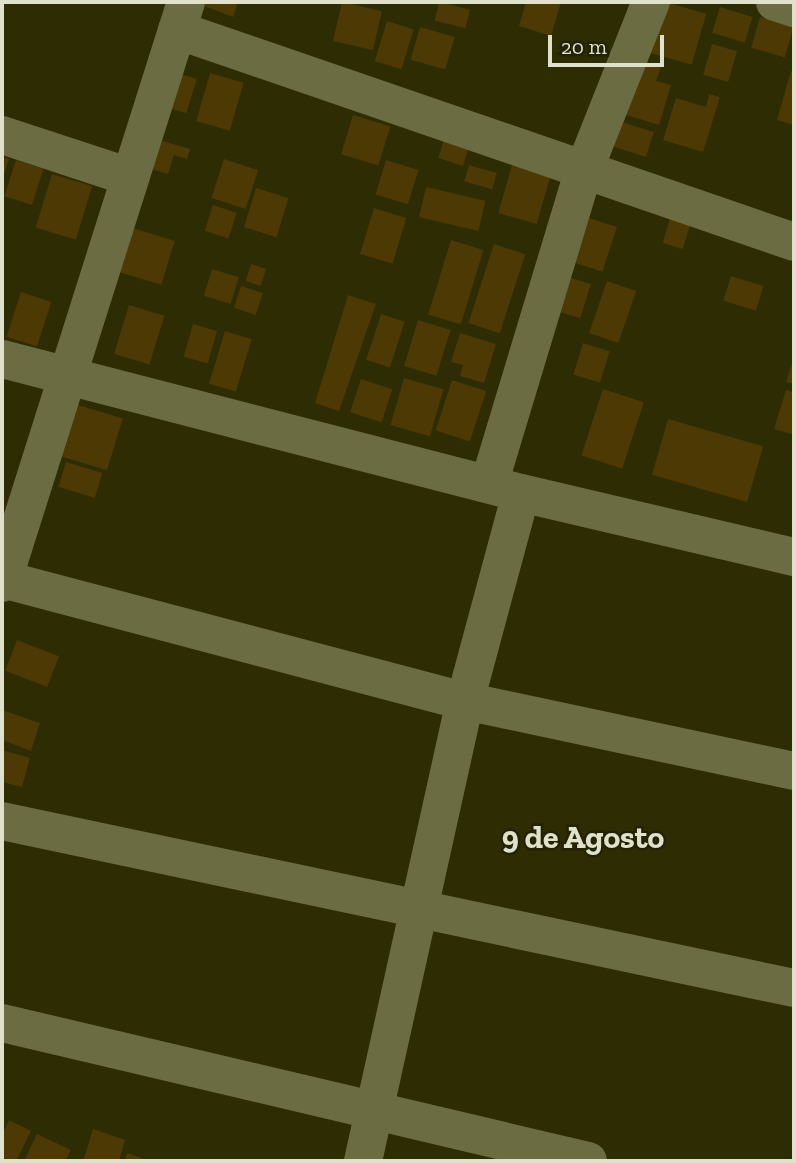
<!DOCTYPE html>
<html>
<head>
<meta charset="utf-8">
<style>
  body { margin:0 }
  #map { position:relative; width:796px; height:1163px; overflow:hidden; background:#2e2c03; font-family:"Zilla Slab",serif }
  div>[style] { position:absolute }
  .building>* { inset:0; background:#4c3903; transform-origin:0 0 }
  .street>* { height:38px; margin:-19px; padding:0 19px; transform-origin:19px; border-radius:19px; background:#6c6c43 }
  span { translate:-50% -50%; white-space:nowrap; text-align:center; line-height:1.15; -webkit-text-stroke:5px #232204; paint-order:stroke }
  .district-label { font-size:32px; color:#e0e1cb; font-weight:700 }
  .frame { position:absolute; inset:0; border:4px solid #e0e1cb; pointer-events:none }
  .scale { position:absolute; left:548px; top:35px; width:116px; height:32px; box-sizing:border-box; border:4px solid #e0e1cb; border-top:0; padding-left:9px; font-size:21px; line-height:24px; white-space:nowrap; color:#e0e1cb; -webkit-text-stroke:5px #232204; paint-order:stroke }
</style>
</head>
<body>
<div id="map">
  <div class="building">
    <div style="clip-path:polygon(194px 2px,238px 2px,233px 17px)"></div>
    <div style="left:342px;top:2px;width:41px;height:40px;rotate:13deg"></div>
    <div style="left:439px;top:2px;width:32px;height:19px;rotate:14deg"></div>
    <div style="clip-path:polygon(526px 2px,561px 2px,551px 36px,519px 26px)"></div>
    <div style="left:665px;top:2px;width:43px;height:53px;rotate:16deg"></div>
    <div style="left:720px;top:7px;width:34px;height:27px;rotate:17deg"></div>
    <div style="left:760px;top:17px;width:35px;height:32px;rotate:16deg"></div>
    <div style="left:387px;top:21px;width:28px;height:42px;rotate:17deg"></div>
    <div style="left:420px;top:27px;width:36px;height:34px;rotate:16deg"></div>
    <div style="left:712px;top:44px;width:26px;height:32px;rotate:16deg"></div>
    <div style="clip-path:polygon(634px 58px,661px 67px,656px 81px,671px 85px,659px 125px,617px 112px)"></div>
    <div style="left:171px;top:71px;width:27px;height:36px;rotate:17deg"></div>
    <div style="clip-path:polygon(791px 71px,794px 72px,794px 125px,777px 120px)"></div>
    <div style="left:210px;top:73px;width:35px;height:50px;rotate:16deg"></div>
    <div style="clip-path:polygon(709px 94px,720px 97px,703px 152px,663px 140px,676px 98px,706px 107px)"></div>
    <div style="left:353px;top:115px;width:39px;height:41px;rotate:17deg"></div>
    <div style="left:613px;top:119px;width:43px;height:26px;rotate:18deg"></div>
    <div style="clip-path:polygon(149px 137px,190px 149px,187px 159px,174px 155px,168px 174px,141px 166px)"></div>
    <div style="left:444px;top:140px;width:26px;height:19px;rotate:18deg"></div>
    <div style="clip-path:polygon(2px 157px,9px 159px,2px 181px)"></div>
    <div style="left:224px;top:159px;width:36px;height:41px;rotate:18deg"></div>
    <div style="left:16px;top:160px;width:29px;height:38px;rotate:18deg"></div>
    <div style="left:386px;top:160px;width:34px;height:36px;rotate:17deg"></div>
    <div style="left:469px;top:165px;width:29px;height:17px;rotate:16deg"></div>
    <div style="left:512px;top:165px;width:40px;height:50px;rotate:16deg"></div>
    <div style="left:52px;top:174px;width:42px;height:56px;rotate:17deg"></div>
    <div style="left:426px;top:187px;width:61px;height:31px;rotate:13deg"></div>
    <div style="left:256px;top:188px;width:34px;height:41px;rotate:17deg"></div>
    <div style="left:213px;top:205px;width:25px;height:27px;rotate:18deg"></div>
    <div style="left:374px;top:208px;width:34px;height:48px;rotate:17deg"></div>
    <div style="left:577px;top:214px;width:42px;height:47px;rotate:18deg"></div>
    <div style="left:670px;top:219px;width:21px;height:25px;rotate:17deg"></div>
    <div style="left:126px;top:226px;width:51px;height:46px;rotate:17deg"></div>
    <div style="left:451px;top:240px;width:34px;height:78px;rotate:17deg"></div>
    <div style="left:494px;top:244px;width:33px;height:83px;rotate:18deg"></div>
    <div style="left:251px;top:264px;width:16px;height:18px;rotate:18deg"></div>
    <div style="left:212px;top:269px;width:28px;height:28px;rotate:17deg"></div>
    <div style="left:565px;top:276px;width:27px;height:36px;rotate:17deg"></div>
    <div style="left:731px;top:276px;width:34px;height:26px;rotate:17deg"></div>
    <div style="left:607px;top:281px;width:31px;height:55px;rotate:19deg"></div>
    <div style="left:241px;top:286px;width:23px;height:23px;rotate:18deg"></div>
    <div style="left:21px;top:292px;width:32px;height:47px;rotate:18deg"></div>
    <div style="clip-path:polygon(348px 295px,376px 304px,339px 411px,315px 403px)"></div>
    <div style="left:129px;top:305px;width:37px;height:51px;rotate:17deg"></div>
    <div style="left:381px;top:314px;width:25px;height:48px;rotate:18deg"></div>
    <div style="left:418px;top:320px;width:34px;height:48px;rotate:17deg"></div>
    <div style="left:193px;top:324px;width:25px;height:34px;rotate:16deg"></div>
    <div style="left:225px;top:331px;width:28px;height:55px;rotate:17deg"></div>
    <div style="clip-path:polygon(460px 333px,496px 344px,484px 383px,460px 376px,463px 365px,451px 362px)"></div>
    <div style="left:583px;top:343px;width:28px;height:33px;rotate:17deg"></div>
    <div style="clip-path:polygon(794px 357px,794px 384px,786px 382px)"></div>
    <div style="left:404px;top:378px;width:41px;height:49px;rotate:16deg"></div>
    <div style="left:361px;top:379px;width:33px;height:35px;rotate:18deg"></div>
    <div style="left:452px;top:380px;width:36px;height:53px;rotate:18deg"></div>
    <div style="left:603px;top:389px;width:43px;height:70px;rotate:18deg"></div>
    <div style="clip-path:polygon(786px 390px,794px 392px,794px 435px,774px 429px)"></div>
    <div style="left:75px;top:404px;width:50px;height:54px;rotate:17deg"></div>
    <div style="left:668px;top:419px;width:99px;height:58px;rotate:16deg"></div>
    <div style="left:66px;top:462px;width:38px;height:26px;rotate:17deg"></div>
    <div style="left:17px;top:640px;width:45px;height:33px;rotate:21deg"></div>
    <div style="clip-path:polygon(2px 710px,40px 723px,31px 751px,2px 740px)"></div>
    <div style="clip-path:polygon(2px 750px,30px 758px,22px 787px,2px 782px)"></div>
    <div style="clip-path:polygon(9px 1120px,31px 1131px,16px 1161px,2px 1160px,2px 1135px)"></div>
    <div style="clip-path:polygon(93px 1129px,125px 1140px,119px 1161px,83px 1161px)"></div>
    <div style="clip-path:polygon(37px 1134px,71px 1150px,65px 1161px,24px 1161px)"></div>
    <div style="clip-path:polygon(127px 1153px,151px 1161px,125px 1161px)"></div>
  </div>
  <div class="street">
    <div style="left:775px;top:2px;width:20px;rotate:18deg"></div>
    <div style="left:177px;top:30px;width:652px;rotate:18.96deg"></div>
    <div style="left:2px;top:135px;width:135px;rotate:18.2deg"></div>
    <div style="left:2px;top:359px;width:536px;rotate:14.48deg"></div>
    <div style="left:521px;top:493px;width:280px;rotate:13.2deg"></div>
    <div style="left:489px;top:484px;width:328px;rotate:-73.2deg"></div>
    <div style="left:584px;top:170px;width:181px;rotate:-68.3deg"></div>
    <div style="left:2px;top:579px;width:479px;rotate:14.8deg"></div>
    <div style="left:465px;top:701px;width:336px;rotate:12deg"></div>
    <div style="left:2px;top:583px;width:609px;rotate:-72.43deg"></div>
    <div style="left:2px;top:821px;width:809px;rotate:11.91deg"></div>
    <div style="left:2px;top:1023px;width:602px;rotate:13.25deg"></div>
    <div style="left:363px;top:1161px;width:471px;rotate:-77.5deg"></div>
    <div style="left:465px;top:701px;width:215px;rotate:-74.9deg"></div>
  </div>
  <div class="district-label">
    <span style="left:583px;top:837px">9 de Agosto</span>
  </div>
  <div class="frame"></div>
  <div class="scale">20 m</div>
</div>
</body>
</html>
